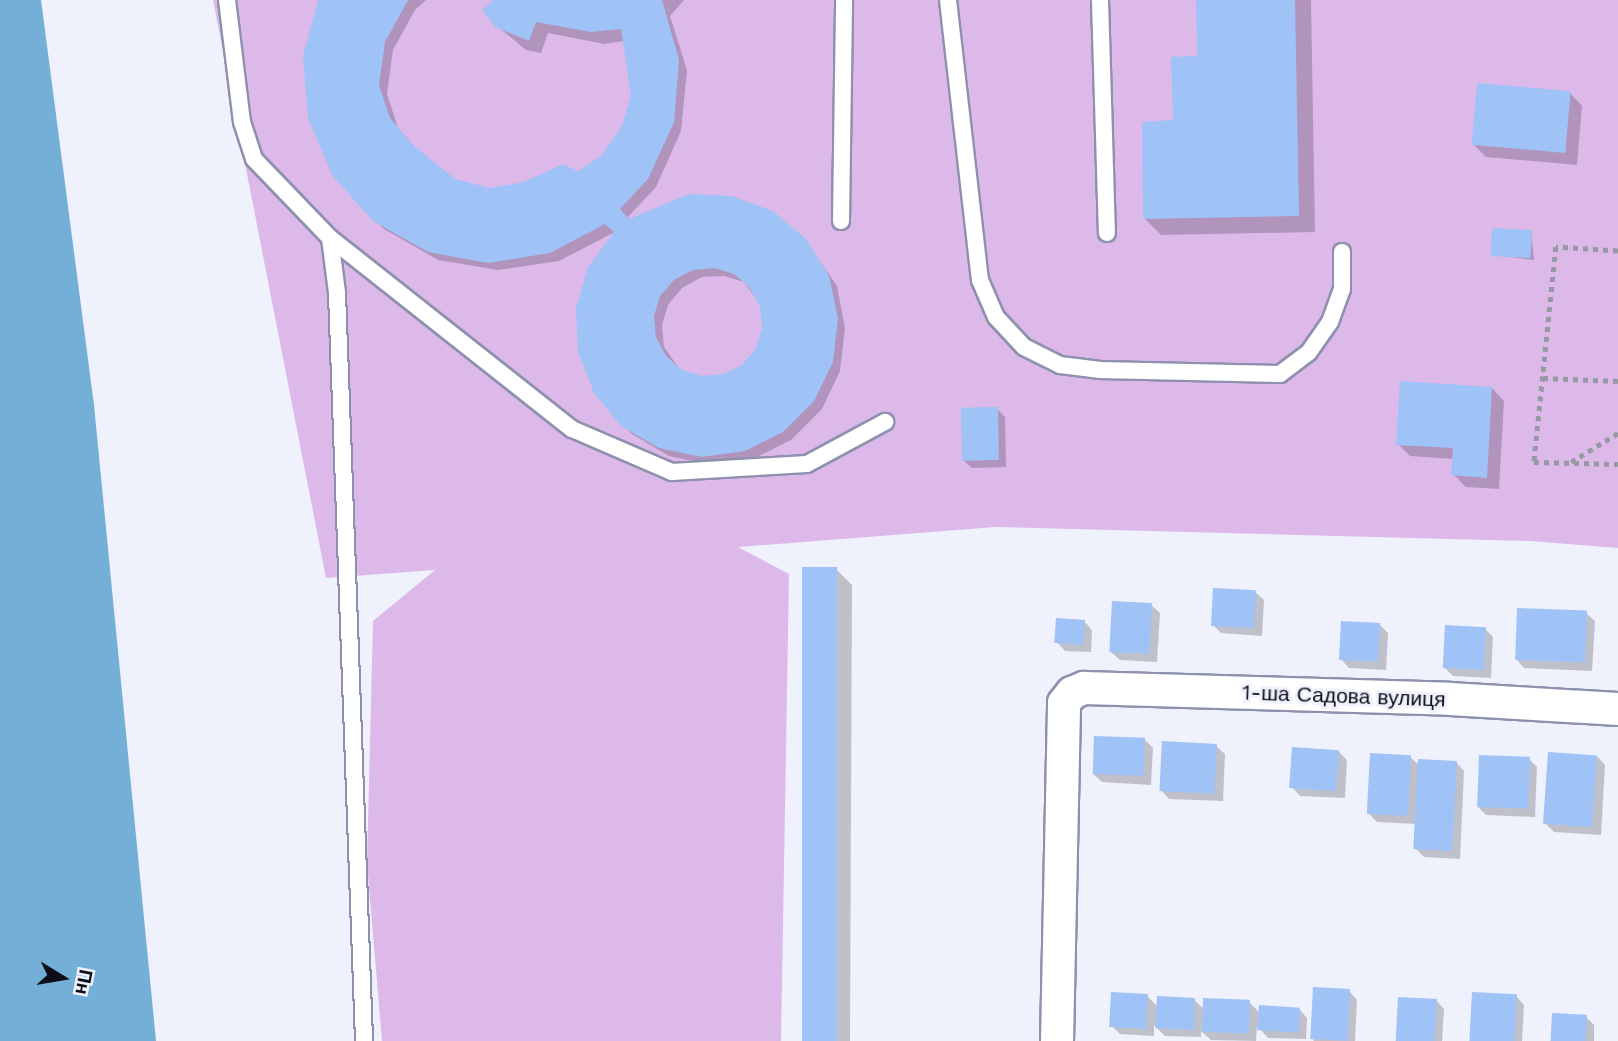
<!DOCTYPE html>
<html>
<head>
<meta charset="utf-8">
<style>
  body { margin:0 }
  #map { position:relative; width:1618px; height:1041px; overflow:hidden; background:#eff1fd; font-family:"Work Sans",sans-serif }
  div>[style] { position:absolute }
  .green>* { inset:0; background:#ddb9ea }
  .water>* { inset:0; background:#74afd7 }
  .shadow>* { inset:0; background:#0003 }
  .building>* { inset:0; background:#9fc2f7; transform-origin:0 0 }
  .path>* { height:4.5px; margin-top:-2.25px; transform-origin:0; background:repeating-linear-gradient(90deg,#9698a3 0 5px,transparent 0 10px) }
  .roads { filter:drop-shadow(2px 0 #8d91ad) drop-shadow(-2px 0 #8d91ad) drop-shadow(0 2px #8d91ad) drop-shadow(0 -2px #8d91ad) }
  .lane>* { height:16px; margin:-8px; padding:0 8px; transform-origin:8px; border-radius:8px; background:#fff }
  .street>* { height:32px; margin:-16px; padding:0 16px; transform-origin:16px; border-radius:16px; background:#fff }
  span { translate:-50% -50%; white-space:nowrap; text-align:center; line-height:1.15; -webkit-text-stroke:6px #eff1fd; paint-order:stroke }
  .street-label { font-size:21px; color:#0d0e18 }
  .north { position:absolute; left:28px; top:943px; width:70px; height:70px; -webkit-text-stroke:5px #eff1fd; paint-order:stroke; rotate:101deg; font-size:19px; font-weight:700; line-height:28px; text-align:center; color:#0d0e18 }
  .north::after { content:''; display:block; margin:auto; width:24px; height:32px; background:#0d0e18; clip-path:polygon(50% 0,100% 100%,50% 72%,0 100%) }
</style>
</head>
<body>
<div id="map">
  <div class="green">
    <div style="clip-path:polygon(213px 0,1618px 0,1618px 548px,1530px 541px,995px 527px,738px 547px,789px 574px,781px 1041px,382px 1041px,367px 863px,373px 621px,435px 570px,326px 578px)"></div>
  </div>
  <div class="water">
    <div style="clip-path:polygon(0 0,41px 0,94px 405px,156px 1041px,0 1041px)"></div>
  </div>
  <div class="shadow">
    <div style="clip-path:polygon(evenodd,320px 0,426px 0,415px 10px,393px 50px,387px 94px,398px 128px,430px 164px,454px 181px,490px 189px,578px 173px,603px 158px,624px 126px,633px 96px,624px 41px,604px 44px,548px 33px,541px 53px,526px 50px,497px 26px,496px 0,684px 0,670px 16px,687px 70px,681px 131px,656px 187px,627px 218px,805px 240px,837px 286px,845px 328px,840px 371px,822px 409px,791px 440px,753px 459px,711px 465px,669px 456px,632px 434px,623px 425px,615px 232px,559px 261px,498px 270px,438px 260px,384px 229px,375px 220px,320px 0,724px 276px,744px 282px,762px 306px,764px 328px,757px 349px,743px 366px,724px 376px,702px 378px,681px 371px,664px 347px,662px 325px,668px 305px,682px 288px,702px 277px,724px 276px)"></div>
    <div style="clip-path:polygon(1228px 0,1311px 0,1315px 232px,1161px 235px,1145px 219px,1174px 122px)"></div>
    <div style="clip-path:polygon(1570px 93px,1582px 106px,1577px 165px,1486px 157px,1473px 144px)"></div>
    <div style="clip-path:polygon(1531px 231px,1534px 260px,1493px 255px)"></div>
    <div style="clip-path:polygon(1492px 388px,1504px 401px,1499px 489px,1466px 487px,1453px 474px,1454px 459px,1410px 456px,1398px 444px)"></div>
    <div style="clip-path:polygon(997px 409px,1005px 417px,1006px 467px,972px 468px,963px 460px)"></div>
    <div style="clip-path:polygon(836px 569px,852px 585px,850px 1041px,802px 1041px)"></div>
    <div style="clip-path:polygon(1255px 592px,1264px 600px,1262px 636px,1221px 633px,1213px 625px)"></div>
    <div style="clip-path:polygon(1151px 605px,1160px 613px,1157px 662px,1120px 660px,1111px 652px)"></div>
    <div style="clip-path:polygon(1586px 613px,1595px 621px,1592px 671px,1524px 668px,1516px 659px)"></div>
    <div style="clip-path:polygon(1084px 621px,1092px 630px,1091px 652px,1065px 651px,1057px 642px)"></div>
    <div style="clip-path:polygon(1380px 625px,1388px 633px,1386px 670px,1349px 668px,1341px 659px)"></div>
    <div style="clip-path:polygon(1485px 629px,1493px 637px,1491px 678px,1453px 676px,1445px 668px)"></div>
    <div style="clip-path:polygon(1145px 740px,1153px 748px,1151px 785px,1102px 782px,1093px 774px)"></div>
    <div style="clip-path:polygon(1216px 746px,1225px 754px,1223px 801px,1169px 799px,1161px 790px)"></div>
    <div style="clip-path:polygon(1338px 751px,1347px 760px,1345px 798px,1300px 796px,1292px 787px)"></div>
    <div style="clip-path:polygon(1597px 756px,1605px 765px,1601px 835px,1554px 832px,1546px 824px)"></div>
    <div style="clip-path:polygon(1410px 757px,1420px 766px,1456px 762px,1464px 771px,1460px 859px,1424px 857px,1416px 849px,1417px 824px,1377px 822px,1369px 814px)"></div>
    <div style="clip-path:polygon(1529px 759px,1537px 767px,1535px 817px,1486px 815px,1478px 807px)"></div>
    <div style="clip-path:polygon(1349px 991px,1357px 1000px,1355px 1041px,1314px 1041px,1312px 1038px)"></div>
    <div style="clip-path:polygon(1147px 996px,1158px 1007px,1194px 1000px,1204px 1009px,1249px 1002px,1260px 1013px,1299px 1009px,1307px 1018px,1306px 1039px,1268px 1038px,1257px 1026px,1256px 1041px,1211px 1040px,1201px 1031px,1201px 1037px,1165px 1036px,1154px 1025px,1154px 1036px,1120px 1034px,1112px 1026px)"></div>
    <div style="clip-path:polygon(1516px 996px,1524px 1005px,1522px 1041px,1471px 1041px)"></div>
    <div style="clip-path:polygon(1436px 1000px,1444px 1009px,1442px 1041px,1398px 1041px)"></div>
    <div style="clip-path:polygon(1586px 1017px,1594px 1025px,1594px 1041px,1552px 1041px)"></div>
  </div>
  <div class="building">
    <div style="clip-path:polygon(evenodd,318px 0,408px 0,385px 42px,379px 85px,390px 118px,413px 145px,455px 179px,490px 188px,524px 182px,563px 164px,578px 171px,601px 156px,622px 126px,631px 96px,621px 29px,591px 32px,536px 22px,529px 41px,495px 27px,482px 10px,494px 0,662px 0,679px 60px,674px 122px,648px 179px,620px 209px,629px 219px,689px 194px,732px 196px,773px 211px,806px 239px,829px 276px,838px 318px,833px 362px,814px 401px,783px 432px,745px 451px,701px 457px,659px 448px,621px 426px,594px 393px,578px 352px,576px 308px,588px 267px,614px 232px,605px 224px,550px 253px,488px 263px,428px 252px,373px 221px,332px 175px,308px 118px,303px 56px,318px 0,714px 268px,734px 274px,750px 288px,760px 307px,762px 328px,756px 348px,742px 365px,723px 374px,702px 376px,682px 370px,666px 356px,656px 337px,654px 316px,660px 296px,674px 280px,693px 270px,714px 268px)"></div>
    <div style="clip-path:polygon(1196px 0,1295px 0,1299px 216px,1143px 219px,1142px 122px,1173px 120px,1171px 57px,1197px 56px)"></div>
    <div style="left:1477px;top:83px;width:94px;height:62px;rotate:5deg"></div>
    <div style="left:1492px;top:228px;width:40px;height:28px;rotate:3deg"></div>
    <div style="clip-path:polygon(1400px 381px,1492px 387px,1487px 478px,1451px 475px,1453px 448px,1396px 445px)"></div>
    <div style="left:998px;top:407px;width:53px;height:37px;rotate:89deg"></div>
    <div style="left:802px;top:567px;width:35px;height:474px"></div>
    <div style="left:1213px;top:588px;width:43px;height:38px;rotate:3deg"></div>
    <div style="left:1112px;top:601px;width:40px;height:51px;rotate:3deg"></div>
    <div style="left:1517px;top:608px;width:70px;height:52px;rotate:2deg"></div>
    <div style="left:1056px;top:618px;width:29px;height:25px;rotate:4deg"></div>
    <div style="left:1341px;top:621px;width:39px;height:39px;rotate:3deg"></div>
    <div style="left:1445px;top:625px;width:41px;height:43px;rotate:3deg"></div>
    <div style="left:1094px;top:736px;width:51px;height:38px;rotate:2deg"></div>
    <div style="left:1162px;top:741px;width:55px;height:50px;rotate:3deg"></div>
    <div style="left:1292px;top:747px;width:47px;height:41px;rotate:4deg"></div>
    <div style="left:1548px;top:752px;width:49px;height:72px;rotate:4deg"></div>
    <div style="left:1370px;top:753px;width:41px;height:61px;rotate:3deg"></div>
    <div style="left:1479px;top:755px;width:51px;height:52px;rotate:2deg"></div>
    <div style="left:1418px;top:759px;width:39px;height:90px;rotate:3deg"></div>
    <div style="left:1313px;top:987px;width:37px;height:52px;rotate:3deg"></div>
    <div style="left:1111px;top:992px;width:37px;height:35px;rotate:3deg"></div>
    <div style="left:1472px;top:992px;width:45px;height:49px;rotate:3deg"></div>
    <div style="left:1157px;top:996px;width:38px;height:32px;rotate:3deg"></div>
    <div style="left:1398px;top:997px;width:39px;height:44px;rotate:3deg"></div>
    <div style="left:1203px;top:998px;width:47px;height:34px;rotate:2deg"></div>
    <div style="left:1259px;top:1005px;width:41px;height:25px;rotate:4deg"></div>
    <div style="left:1552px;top:1013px;width:35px;height:28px;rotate:3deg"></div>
  </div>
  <div class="path">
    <div style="left:1618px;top:251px;width:62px;rotate:-176.3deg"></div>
    <div style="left:1556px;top:247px;width:216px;rotate:95.8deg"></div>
    <div style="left:1534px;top:462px;width:84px;rotate:1.4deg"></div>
    <div style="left:1543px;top:378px;width:75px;rotate:2.3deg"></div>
    <div style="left:1571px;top:462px;width:55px;rotate:-31.7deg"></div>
  </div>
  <div class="roads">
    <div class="lane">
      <div style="left:227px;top:0;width:123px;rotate:83deg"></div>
      <div style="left:242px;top:122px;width:39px;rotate:72deg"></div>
      <div style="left:254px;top:159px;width:110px;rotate:46.1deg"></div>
      <div style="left:330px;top:238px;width:55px;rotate:82.7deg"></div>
      <div style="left:337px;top:293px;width:748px;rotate:87.93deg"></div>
      <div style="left:948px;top:0;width:282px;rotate:83.5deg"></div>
      <div style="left:980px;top:280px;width:40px;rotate:66.6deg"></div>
      <div style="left:996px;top:317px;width:41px;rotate:47deg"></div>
      <div style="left:1024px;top:347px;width:40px;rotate:26.6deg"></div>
      <div style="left:1060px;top:365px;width:39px;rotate:7deg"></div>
      <div style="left:1099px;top:370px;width:181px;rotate:1.3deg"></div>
      <div style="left:1280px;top:374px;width:36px;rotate:-37deg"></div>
      <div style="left:1309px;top:352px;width:37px;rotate:-55deg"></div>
      <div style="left:1330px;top:322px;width:35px;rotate:-70deg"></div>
      <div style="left:1342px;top:289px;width:37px;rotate:-90deg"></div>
      <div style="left:1100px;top:0;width:233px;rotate:88.3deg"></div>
      <div style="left:841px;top:221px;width:221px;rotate:-89.2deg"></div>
      <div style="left:330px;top:238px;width:308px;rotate:38.3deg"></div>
      <div style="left:572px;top:429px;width:109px;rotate:23.3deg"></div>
      <div style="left:672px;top:472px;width:135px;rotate:-3.4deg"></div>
      <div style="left:807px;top:464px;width:89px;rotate:-28.3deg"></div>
    </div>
    <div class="street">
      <div style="left:1057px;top:1041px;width:338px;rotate:-88.8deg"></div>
      <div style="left:1064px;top:703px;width:13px;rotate:-51deg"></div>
      <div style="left:1072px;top:693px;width:13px;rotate:-23deg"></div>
      <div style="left:1084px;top:688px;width:366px;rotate:1.7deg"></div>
      <div style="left:1450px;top:699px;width:168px;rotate:3.4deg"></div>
    </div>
  </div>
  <div class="street-label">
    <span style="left:1344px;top:696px;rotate:2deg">1-ша Садова вулиця</span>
  </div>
  <div class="north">Пн</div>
</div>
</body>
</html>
